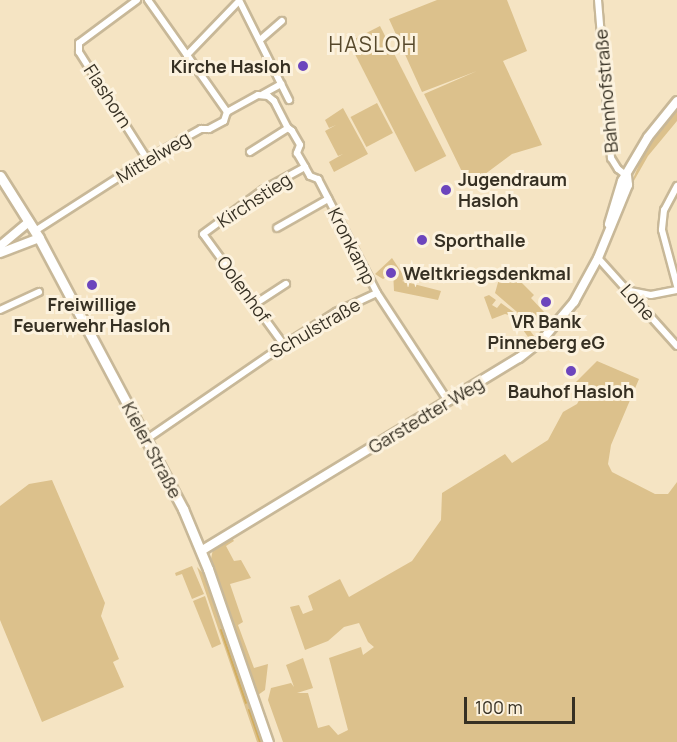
<!DOCTYPE html>
<html>
<head>
<meta charset="utf-8">
<style>
  body { margin:0 }
  #map { position:relative; width:677px; height:742px; overflow:hidden; background:#f5e4c3; font-family:Manrope,sans-serif }
  div>[style] { position:absolute }
  .green>* { inset:0; background:#dcc18c; transform-origin:0 0 }
  .stream>* { height:2px; margin:-1px; padding:0 1px; transform-origin:1px; border-radius:1px; background:#d2ad5e }
  .roads { filter:drop-shadow(2px 0 #c8b898) drop-shadow(-2px 0 #c8b898) drop-shadow(0 2px #c8b898) drop-shadow(0 -2px #c8b898) }
  .street>* { height:6px; margin:-3px; padding:0 3px; transform-origin:3px; border-radius:3px; background:#fff }
  .secondary>* { height:8px; margin:-4px; padding:0 4px; transform-origin:4px; border-radius:4px; background:#fff }
  .primary>* { height:9px; margin:-4.5px; padding:0 4.5px; transform-origin:4.5px; border-radius:4.5px; background:#fff }
  .dots>* { width:16px; height:16px; translate:-50% -50%; box-sizing:border-box; border:3px solid #fcf2de; border-radius:50% }
  span { translate:-50% -50%; white-space:nowrap; text-align:center; line-height:1.15; -webkit-text-stroke:6px #fcf2de; paint-order:stroke }
  .poi-label { font-size:18px; color:#363023; font-weight:700 }
  .right { translate:-100% -50%; text-align:right }
  .left { translate:0 -50%; text-align:left }
  .street-label { font-size:18px; color:#363023 }
  .quarter-label { font-size:21px; color:#56482b; letter-spacing:1.5px }
  .scale { position:absolute; left:464px; top:697px; width:111px; height:27px; box-sizing:border-box; border:3px solid #363023; border-top:0; padding-left:8px; font-size:18px; line-height:21px; white-space:nowrap; color:#363023; -webkit-text-stroke:4px #fcf2de; paint-order:stroke }
</style>
</head>
<body>
<div id="map">
  <div class="green">
    <div style="clip-path:polygon(437px 0,507px 0,527px 51px,503px 61px,542px 145px,512px 154px,469px 186px,424px 94px,477px 71px,422px 92px,389px 19px)"></div>
    <div style="left:380px;top:26px;width:146px;height:35px;rotate:63deg"></div>
    <div style="left:377px;top:103px;width:34px;height:30px;rotate:62deg"></div>
    <div style="clip-path:polygon(343px 108px,368px 154px,334px 172px,329px 162px,343px 154px,338px 156px,325px 131px,336px 125px,329px 128px,325px 120px)"></div>
    <div style="clip-path:polygon(674px 109px,677px 110px,677px 121px,648px 156px,627px 193px,646px 148px)"></div>
    <div style="clip-path:polygon(392px 258px,406px 279px,402px 281px,441px 291px,438px 300px,394px 291px,393px 271px,388px 271px,388px 276px,383px 279px,375px 274px)"></div>
    <div style="clip-path:polygon(520px 275px,524px 279px,521px 282px,534px 295px,531px 298px,545px 313px,531px 324px,495px 293px,499px 279px)"></div>
    <div style="clip-path:polygon(489px 295px,496px 300px,492px 305px,497px 308px,501px 303px,519px 316px,534px 336px,533px 339px,531px 341px,513px 316px,505px 314px,492px 319px,484px 297px)"></div>
    <div style="clip-path:polygon(597px 361px,639px 379px,611px 445px,608px 464px,612px 472px,655px 494px,668px 494px,677px 482px,677px 742px,283px 742px,268px 700px,271px 688px,291px 683px,294px 687px,286px 665px,303px 658px,313px 688px,297px 693px,308px 693px,318px 728px,329px 725px,338px 735px,348px 730px,329px 658px,361px 647px,363px 655px,374px 647px,368px 642px,359px 623px,344px 627px,328px 641px,305px 650px,290px 607px,299px 605px,303px 614px,313px 610px,308px 596px,340px 579px,349px 597px,412px 561px,441px 520px,442px 493px,505px 454px,512px 463px,548px 440px,563px 412px,577px 404px,582px 395px,576px 382px)"></div>
    <div style="clip-path:polygon(52px 480px,105px 603px,101px 616px,119px 659px,113px 662px,124px 687px,42px 722px,0 620px,0 506px,29px 484px)"></div>
    <div style="clip-path:polygon(232px 538px,234px 541px,226px 546px,234px 561px,241px 560px,251px 578px,230px 584px,243px 622px,238px 625px,254px 668px,268px 664px,265px 690px,258px 695px,211px 559px,213px 549px)"></div>
    <div style="clip-path:polygon(192px 566px,204px 594px,192px 599px,182px 574px,176px 576px,175px 573px)"></div>
    <div style="clip-path:polygon(197px 567px,203px 573px,220px 618px,250px 703px,248px 705px,252px 708px,264px 742px,257px 742px)"></div>
    <div style="clip-path:polygon(205px 596px,221px 644px,212px 648px,193px 601px)"></div>
  </div>
  <div class="stream">
    <div style="left:221px;top:630px;width:77px;rotate:71.1deg"></div>
    <div style="left:249px;top:710px;width:34px;rotate:71deg"></div>
  </div>
  <div class="roads">
    <div class="street">
      <div style="left:137px;top:0;width:72px;rotate:143.4deg"></div>
      <div style="left:79px;top:43px;width:9px;rotate:90deg"></div>
      <div style="left:79px;top:52px;width:127px;rotate:57.6deg"></div>
      <div style="left:148px;top:0;width:67px;rotate:54.7deg"></div>
      <div style="left:187px;top:55px;width:75px;rotate:-46.1deg"></div>
      <div style="left:239px;top:0;width:112px;rotate:63.4deg"></div>
      <div style="left:598px;top:0;width:159px;rotate:85.3deg"></div>
      <div style="left:611px;top:158px;width:13px;rotate:58deg"></div>
      <div style="left:618px;top:169px;width:11px;rotate:38deg"></div>
      <div style="left:260px;top:40px;width:29px;rotate:-41deg"></div>
      <div style="left:187px;top:55px;width:70px;rotate:54.9deg"></div>
      <div style="left:263px;top:94px;width:21px;rotate:-29deg"></div>
      <div style="left:250px;top:152px;width:45px;rotate:-32.3deg"></div>
      <div style="left:677px;top:186px;width:27px;rotate:118deg"></div>
      <div style="left:664px;top:210px;width:20px;rotate:96deg"></div>
      <div style="left:662px;top:230px;width:58px;rotate:75deg"></div>
      <div style="left:277px;top:228px;width:59px;rotate:-29.6deg"></div>
      <div style="left:35px;top:231px;width:133px;rotate:-32.7deg"></div>
      <div style="left:147px;top:159px;width:62px;rotate:-29.1deg"></div>
      <div style="left:201px;top:129px;width:8px"></div>
      <div style="left:209px;top:129px;width:17px;rotate:-28deg"></div>
      <div style="left:224px;top:121px;width:9px;rotate:-72deg"></div>
      <div style="left:227px;top:112px;width:35px;rotate:-29deg"></div>
      <div style="left:258px;top:95px;width:10px;rotate:6deg"></div>
      <div style="left:268px;top:96px;width:8px;rotate:40deg"></div>
      <div style="left:274px;top:101px;width:30px;rotate:63deg"></div>
      <div style="left:288px;top:128px;width:5px;rotate:37deg"></div>
      <div style="left:292px;top:131px;width:16px;rotate:60deg"></div>
      <div style="left:300px;top:145px;width:9px;rotate:111deg"></div>
      <div style="left:297px;top:153px;width:16px;rotate:60deg"></div>
      <div style="left:305px;top:167px;width:10px;rotate:61deg"></div>
      <div style="left:310px;top:176px;width:9px;rotate:21deg"></div>
      <div style="left:318px;top:179px;width:128px;rotate:62.6deg"></div>
      <div style="left:377px;top:293px;width:129px;rotate:56.7deg"></div>
      <div style="left:598px;top:258px;width:118px;rotate:48.1deg"></div>
      <div style="left:630px;top:291px;width:21px;rotate:11deg"></div>
      <div style="left:651px;top:295px;width:26px;rotate:-11deg"></div>
      <div style="left:255px;top:304px;width:37px;rotate:-33deg"></div>
      <div style="left:0;top:310px;width:43px;rotate:-24.8deg"></div>
      <div style="left:284px;top:345px;width:137px;rotate:-126.1deg"></div>
      <div style="left:203px;top:234px;width:74px;rotate:-36.3deg"></div>
      <div style="left:263px;top:190px;width:48px;rotate:-28.7deg"></div>
      <div style="left:147px;top:439px;width:166px;rotate:-34.5deg"></div>
      <div style="left:284px;top:345px;width:62px;rotate:-32.4deg"></div>
      <div style="left:336px;top:312px;width:45px;rotate:-24.9deg"></div>
    </div>
    <div class="secondary">
      <div style="left:609px;top:224px;width:45px;rotate:-73.2deg"></div>
      <div style="left:622px;top:181px;width:51px;rotate:-59.4deg"></div>
      <div style="left:648px;top:137px;width:46px;rotate:-51.1deg"></div>
      <div style="left:0;top:246px;width:38px;rotate:-40deg"></div>
      <div style="left:0;top:253px;width:42px;rotate:-21deg"></div>
      <div style="left:201px;top:551px;width:372px;rotate:-31.3deg"></div>
      <div style="left:519px;top:358px;width:29px;rotate:-38deg"></div>
      <div style="left:542px;top:340px;width:50px;rotate:-49.9deg"></div>
      <div style="left:574px;top:302px;width:50px;rotate:-61.4deg"></div>
      <div style="left:598px;top:258px;width:79px;rotate:-67.7deg"></div>
      <div style="left:628px;top:185px;width:9px;rotate:-96deg"></div>
    </div>
    <div class="primary">
      <div style="left:0;top:176px;width:73px;rotate:57.8deg"></div>
      <div style="left:39px;top:238px;width:307px;rotate:62deg"></div>
      <div style="left:183px;top:509px;width:65px;rotate:67.4deg"></div>
      <div style="left:208px;top:569px;width:183px;rotate:70.9deg"></div>
    </div>
  </div>
  <div class="dots">
    <div style="left:303px;top:66px;background:#6c45bd"></div>
    <div style="left:446px;top:190px;background:#6c45bd"></div>
    <div style="left:422px;top:240px;background:#6c45bd"></div>
    <div style="left:391px;top:273px;background:#6c45bd"></div>
    <div style="left:92px;top:285px;background:#6c45bd"></div>
    <div style="left:546px;top:302px;background:#6c45bd"></div>
    <div style="left:571px;top:371px;background:#6c45bd"></div>
  </div>
  <div class="poi-label">
    <span class="right" style="left:291px;top:66px">Kirche Hasloh</span>
    <span class="left" style="left:458px;top:190px">Jugendraum<br>Hasloh</span>
    <span class="left" style="left:434px;top:240px">Sporthalle</span>
    <span class="left" style="left:403px;top:273px">Weltkriegsdenkmal</span>
    <span style="left:92px;top:315px">Freiwillige<br>Feuerwehr Hasloh</span>
    <span style="left:546px;top:332px">VR Bank<br>Pinneberg eG</span>
    <span style="left:571px;top:391px">Bauhof Hasloh</span>
  </div>
  <div class="street-label">
    <span style="left:606px;top:91px;rotate:-95deg">Bahnhofstraße</span>
    <span style="left:108px;top:96px;rotate:57deg">Flashorn</span>
    <span style="left:153px;top:157px;rotate:-31deg">Mittelweg</span>
    <span style="left:254px;top:200px;rotate:-33deg">Kirchstieg</span>
    <span style="left:352px;top:246px;rotate:63deg">Kronkamp</span>
    <span style="left:244px;top:289px;rotate:54deg">Oolenhof</span>
    <span style="left:638px;top:302px;rotate:48deg">Lohe</span>
    <span style="left:315px;top:328px;rotate:-30deg">Schulstraße</span>
    <span style="left:426px;top:415px;rotate:-31deg">Garstedter Weg</span>
    <span style="left:152px;top:450px;rotate:62deg">Kieler Straße</span>
  </div>
  <div class="quarter-label">
    <span style="left:373px;top:44px">HASLOH</span>
  </div>
  <div class="scale">100 m</div>
</div>
</body>
</html>
